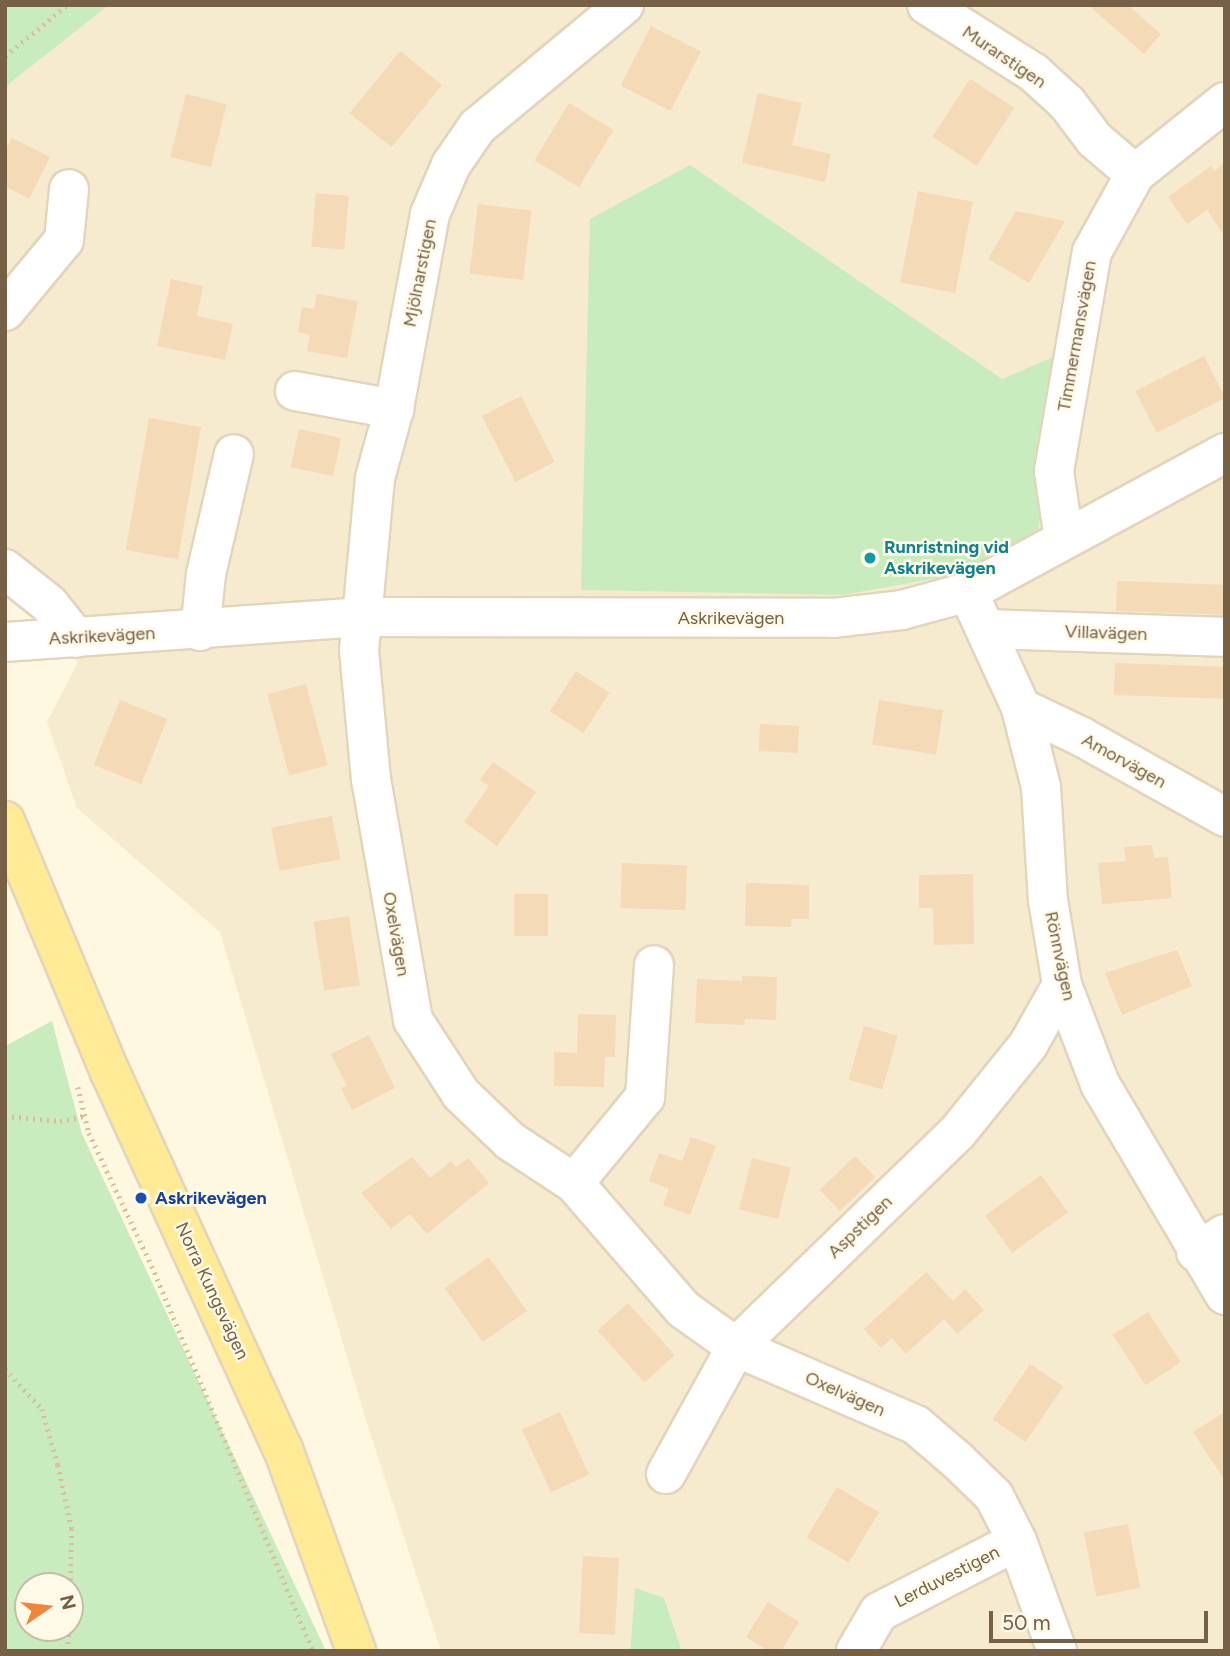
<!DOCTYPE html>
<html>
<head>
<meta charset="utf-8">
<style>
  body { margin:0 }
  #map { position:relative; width:1230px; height:1656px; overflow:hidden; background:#fef8e1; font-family:Figtree,sans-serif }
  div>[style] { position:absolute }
  .residential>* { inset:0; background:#f6ebcf }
  .green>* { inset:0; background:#c9ecbf }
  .building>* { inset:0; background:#f5dab7; transform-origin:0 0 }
  .path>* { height:4.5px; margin-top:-2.25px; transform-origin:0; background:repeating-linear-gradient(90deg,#dabe9a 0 2px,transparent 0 7px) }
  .roads { filter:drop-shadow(2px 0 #e2d5bc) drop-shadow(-2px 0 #e2d5bc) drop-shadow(0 2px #e2d5bc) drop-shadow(0 -2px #e2d5bc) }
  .minor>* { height:38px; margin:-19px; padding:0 19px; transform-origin:19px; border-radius:19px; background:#fff }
  .major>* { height:38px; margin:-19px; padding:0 19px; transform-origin:19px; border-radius:19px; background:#ffea96 }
  .dots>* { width:19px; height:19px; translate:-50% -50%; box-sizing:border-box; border:4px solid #fffae8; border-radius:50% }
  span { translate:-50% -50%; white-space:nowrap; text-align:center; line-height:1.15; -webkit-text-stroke:5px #fffae8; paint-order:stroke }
  .street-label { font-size:18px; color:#766046 }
  .culture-label { font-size:18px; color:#0d838f; font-weight:700 }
  .left { translate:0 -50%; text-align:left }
  .transit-label { font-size:18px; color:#164399; font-weight:700 }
  .frame { position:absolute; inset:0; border:7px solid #766046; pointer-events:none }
  .north { position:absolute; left:14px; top:1572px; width:70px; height:70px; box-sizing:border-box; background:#fffae8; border:2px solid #c8bca7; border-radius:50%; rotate:76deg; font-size:19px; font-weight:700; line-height:28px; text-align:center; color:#766046 }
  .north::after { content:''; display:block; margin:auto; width:24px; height:32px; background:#f0853d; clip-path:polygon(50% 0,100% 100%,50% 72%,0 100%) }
  .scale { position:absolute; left:989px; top:1611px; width:219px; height:32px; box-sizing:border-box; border:4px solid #766046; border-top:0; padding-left:9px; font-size:21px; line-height:24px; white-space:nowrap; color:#766046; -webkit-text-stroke:5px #fffae8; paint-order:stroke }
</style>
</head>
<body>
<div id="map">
  <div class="residential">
    <div style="clip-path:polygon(109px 5px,1225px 5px,1225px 1651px,682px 1651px,664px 1598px,635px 1589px,630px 1651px,441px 1651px,365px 1417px,220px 932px,77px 808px,47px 722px,77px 664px,73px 603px,5px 551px,5px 87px)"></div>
  </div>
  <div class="green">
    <div style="clip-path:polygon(5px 5px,109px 5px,5px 87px)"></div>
    <div style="clip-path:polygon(690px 165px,1002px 379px,1069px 350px,1037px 536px,971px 572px,843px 595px,581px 590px,590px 219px)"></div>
    <div style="clip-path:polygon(evenodd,52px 1021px,82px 1134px,326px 1651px,5px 1651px,5px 1046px,52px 1021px,28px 1586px,70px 1586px,70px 1628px,28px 1628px,28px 1586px)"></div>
    <div style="clip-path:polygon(635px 1588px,664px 1598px,682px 1651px,630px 1651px)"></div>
  </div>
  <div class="building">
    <div style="clip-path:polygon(1088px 5px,1128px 5px,1161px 34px,1144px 54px)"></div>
    <div style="left:651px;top:26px;width:56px;height:67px;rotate:27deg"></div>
    <div style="left:400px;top:51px;width:54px;height:80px;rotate:39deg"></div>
    <div style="left:970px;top:79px;width:53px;height:69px;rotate:33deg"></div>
    <div style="clip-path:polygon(758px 93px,802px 103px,792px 145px,831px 154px,825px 182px,742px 163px)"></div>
    <div style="left:186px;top:94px;width:42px;height:65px;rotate:14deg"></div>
    <div style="left:569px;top:103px;width:52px;height:67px;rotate:31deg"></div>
    <div style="clip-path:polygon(12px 138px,50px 157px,29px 199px,5px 186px,5px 151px)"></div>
    <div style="clip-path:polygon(1225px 162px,1225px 237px,1207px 210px,1187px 224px,1168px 197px,1211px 166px,1215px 171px)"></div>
    <div style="left:918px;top:191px;width:56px;height:93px;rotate:11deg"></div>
    <div style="left:316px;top:193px;width:33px;height:54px;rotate:5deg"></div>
    <div style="left:478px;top:204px;width:54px;height:70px;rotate:7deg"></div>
    <div style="clip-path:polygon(1016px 211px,1065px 221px,1029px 283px,988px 259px)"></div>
    <div style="clip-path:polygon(171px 279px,203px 286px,197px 316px,233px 324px,225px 360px,157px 346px)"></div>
    <div style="clip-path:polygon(317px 294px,358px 301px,347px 358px,307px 351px,310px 335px,298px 332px,302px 307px,314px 309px)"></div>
    <div style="left:1204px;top:356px;width:47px;height:77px;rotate:63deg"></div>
    <div style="left:521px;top:396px;width:74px;height:44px;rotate:63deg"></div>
    <div style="left:149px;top:418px;width:53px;height:134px;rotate:10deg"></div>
    <div style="left:299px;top:429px;width:43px;height:39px;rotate:12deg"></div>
    <div style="left:1117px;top:581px;width:108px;height:30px;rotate:2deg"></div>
    <div style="left:1115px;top:663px;width:110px;height:32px;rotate:2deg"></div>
    <div style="left:576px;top:671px;width:40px;height:48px;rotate:33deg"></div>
    <div style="left:306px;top:684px;width:84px;height:40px;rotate:75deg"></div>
    <div style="left:120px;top:700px;width:51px;height:70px;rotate:22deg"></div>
    <div style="left:879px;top:700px;width:65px;height:45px;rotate:9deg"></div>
    <div style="left:760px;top:724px;width:39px;height:27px;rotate:3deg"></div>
    <div style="clip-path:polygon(493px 762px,536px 792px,497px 846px,464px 822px,489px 786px,480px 780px)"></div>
    <div style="left:332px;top:816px;width:44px;height:62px;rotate:79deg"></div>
    <div style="clip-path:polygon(1152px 845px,1154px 858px,1168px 857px,1172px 898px,1102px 904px,1098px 863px,1126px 861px,1124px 847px)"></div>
    <div style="left:622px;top:863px;width:65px;height:45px;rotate:2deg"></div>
    <div style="clip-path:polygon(973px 874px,974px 944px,934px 945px,933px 908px,919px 908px,919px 875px)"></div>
    <div style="clip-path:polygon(746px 883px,809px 885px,809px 919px,792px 919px,791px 927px,745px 926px)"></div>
    <div style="left:514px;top:894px;width:34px;height:42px"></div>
    <div style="left:349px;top:916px;width:70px;height:36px;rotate:81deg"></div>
    <div style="clip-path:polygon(1177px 950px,1192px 986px,1122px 1015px,1105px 973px)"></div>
    <div style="clip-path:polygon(742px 976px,777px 977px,776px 1020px,745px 1019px,744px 1025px,695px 1023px,697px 979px,742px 981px)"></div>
    <div style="clip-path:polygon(578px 1014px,616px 1015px,615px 1057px,605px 1057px,604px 1087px,554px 1086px,554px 1052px,577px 1053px)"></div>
    <div style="left:864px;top:1026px;width:35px;height:56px;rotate:16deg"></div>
    <div style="clip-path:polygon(369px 1035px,395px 1088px,352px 1110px,341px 1088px,347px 1086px,331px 1054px)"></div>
    <div style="clip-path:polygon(691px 1137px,716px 1146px,690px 1215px,663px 1205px,669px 1189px,649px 1181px,659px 1153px,682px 1161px)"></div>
    <div style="left:855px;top:1156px;width:29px;height:49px;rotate:46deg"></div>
    <div style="clip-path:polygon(412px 1157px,430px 1178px,451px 1161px,456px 1167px,468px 1158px,489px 1183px,427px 1234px,410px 1214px,391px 1229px,361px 1193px)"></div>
    <div style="left:752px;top:1158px;width:40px;height:53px;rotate:14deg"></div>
    <div style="left:1041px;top:1175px;width:46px;height:69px;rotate:54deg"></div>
    <div style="left:489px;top:1257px;width:66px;height:54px;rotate:55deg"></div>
    <div style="clip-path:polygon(926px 1272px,953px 1301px,965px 1289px,984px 1310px,957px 1334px,944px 1319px,906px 1354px,892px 1338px,881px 1348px,864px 1329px)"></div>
    <div style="left:628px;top:1303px;width:70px;height:41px;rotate:48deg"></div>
    <div style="left:1148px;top:1312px;width:60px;height:42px;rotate:57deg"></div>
    <div style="left:1030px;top:1364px;width:40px;height:67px;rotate:34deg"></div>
    <div style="left:560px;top:1412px;width:69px;height:42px;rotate:65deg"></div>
    <div style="clip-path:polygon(1225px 1412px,1225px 1481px,1193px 1432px)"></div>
    <div style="left:837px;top:1487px;width:49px;height:59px;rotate:31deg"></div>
    <div style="left:1128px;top:1524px;width:65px;height:45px;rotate:79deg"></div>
    <div style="left:583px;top:1556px;width:36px;height:77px;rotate:3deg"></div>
    <div style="clip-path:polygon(768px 1602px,799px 1622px,781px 1651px,768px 1651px,746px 1637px)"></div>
  </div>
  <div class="path">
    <div style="left:5px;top:56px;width:80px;rotate:-39.4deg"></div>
    <div style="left:78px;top:1087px;width:47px;rotate:76.6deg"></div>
    <div style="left:89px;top:1133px;width:147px;rotate:64.7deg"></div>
    <div style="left:152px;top:1266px;width:417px;rotate:67.3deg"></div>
    <div style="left:5px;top:1116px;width:55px;rotate:5.2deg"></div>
    <div style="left:60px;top:1121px;width:24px;rotate:-12deg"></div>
    <div style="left:5px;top:1369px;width:54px;rotate:47.2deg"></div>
    <div style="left:42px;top:1409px;width:58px;rotate:74.1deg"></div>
    <div style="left:58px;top:1465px;width:66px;rotate:77.7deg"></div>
    <div style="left:72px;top:1529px;width:85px;rotate:91.3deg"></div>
    <div style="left:67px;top:1651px;width:23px;rotate:-85deg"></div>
  </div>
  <div class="roads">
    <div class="minor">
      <div style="left:624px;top:5px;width:191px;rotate:140.3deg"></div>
      <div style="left:477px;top:127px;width:46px;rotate:124.4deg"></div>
      <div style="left:451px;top:165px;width:53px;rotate:113.2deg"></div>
      <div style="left:430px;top:214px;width:198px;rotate:100.5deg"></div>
      <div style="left:394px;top:409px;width:72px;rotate:105.4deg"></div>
      <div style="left:375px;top:478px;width:173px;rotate:95.3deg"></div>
      <div style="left:359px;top:650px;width:130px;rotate:84.7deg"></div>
      <div style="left:371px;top:779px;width:245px;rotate:80.1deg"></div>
      <div style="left:413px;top:1020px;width:88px;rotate:57deg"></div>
      <div style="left:461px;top:1094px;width:68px;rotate:43.8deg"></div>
      <div style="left:510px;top:1141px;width:77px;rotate:33.3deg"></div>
      <div style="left:574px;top:1183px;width:167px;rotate:49.1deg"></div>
      <div style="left:683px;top:1309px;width:65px;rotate:35.6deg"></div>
      <div style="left:736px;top:1347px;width:196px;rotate:23.4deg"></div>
      <div style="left:916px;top:1425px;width:55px;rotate:40.6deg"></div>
      <div style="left:958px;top:1461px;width:50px;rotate:44.2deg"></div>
      <div style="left:994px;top:1496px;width:51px;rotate:62.9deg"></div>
      <div style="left:1017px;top:1541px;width:117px;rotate:70deg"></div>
      <div style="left:927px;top:5px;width:127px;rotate:32.4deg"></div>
      <div style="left:1034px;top:73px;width:45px;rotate:42.3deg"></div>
      <div style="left:1067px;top:103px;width:46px;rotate:52.9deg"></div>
      <div style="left:1095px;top:140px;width:52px;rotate:40.4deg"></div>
      <div style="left:5px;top:311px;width:92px;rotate:-50.3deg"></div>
      <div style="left:64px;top:240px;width:51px;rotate:-84.4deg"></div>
      <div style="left:295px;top:391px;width:101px;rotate:10.3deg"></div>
      <div style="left:1064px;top:539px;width:69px;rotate:-98.4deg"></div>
      <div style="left:1054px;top:471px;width:222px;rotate:-80.2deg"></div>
      <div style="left:1092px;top:252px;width:89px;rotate:-61.1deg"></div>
      <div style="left:1135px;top:174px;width:115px;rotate:-38.7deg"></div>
      <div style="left:5px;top:569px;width:56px;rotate:38.5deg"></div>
      <div style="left:49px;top:604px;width:43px;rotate:51.5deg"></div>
      <div style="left:968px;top:592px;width:128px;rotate:65.4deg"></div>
      <div style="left:1021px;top:708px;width:81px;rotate:75.8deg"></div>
      <div style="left:1041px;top:787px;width:113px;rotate:86.5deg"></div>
      <div style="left:1048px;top:900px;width:86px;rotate:80.6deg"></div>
      <div style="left:1062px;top:985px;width:106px;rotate:69deg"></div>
      <div style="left:1100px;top:1084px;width:245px;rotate:59.4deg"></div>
      <div style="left:988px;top:629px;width:237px;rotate:1.9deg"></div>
      <div style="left:200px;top:631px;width:57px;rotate:-84deg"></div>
      <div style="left:206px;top:574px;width:123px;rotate:-76.9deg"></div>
      <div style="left:5px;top:642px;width:355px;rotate:-4deg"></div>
      <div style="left:359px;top:617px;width:475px;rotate:0.1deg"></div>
      <div style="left:834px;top:618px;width:68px;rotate:-6.7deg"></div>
      <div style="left:902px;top:610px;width:68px;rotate:-15.3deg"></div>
      <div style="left:968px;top:592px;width:292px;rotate:-28.4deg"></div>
      <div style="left:1021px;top:708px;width:68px;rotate:25.4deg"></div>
      <div style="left:1082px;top:737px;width:164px;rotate:29.2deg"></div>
      <div style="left:574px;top:1183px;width:112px;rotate:-50.5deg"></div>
      <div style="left:645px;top:1097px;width:132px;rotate:-86.1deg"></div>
      <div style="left:1196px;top:1252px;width:34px;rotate:-32deg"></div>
      <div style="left:666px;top:1474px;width:145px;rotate:-61.1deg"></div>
      <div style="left:736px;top:1347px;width:308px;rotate:-44.1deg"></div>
      <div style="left:957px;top:1133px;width:113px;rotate:-51.1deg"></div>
      <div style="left:1028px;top:1045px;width:69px;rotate:-60.5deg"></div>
      <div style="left:856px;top:1651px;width:45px;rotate:-59.5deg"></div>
      <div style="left:879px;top:1612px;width:155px;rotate:-27.2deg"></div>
    </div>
    <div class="major">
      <div style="left:5px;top:821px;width:272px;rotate:67.3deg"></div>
      <div style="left:110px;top:1072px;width:415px;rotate:65.4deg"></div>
      <div style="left:283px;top:1449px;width:215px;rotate:70.1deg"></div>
    </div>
  </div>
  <div class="dots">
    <div style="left:870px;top:558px;background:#0f9aa8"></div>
    <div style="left:141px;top:1198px;background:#1a4fb4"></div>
  </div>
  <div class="street-label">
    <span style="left:1004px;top:57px;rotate:34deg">Murarstigen</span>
    <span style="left:420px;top:273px;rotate:-79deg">Mjölnarstigen</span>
    <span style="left:1077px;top:336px;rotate:-80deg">Timmermansvägen</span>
    <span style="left:731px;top:618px">Askrikevägen</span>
    <span style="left:1106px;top:633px;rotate:2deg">Villavägen</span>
    <span style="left:102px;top:636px;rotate:-3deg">Askrikevägen</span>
    <span style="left:1124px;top:761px;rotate:29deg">Amorvägen</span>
    <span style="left:396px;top:934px;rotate:80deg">Oxelvägen</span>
    <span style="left:1060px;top:956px;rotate:78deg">Rönnvägen</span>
    <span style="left:860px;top:1227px;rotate:-44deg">Aspstigen</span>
    <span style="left:212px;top:1291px;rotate:65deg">Norra Kungsvägen</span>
    <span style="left:845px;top:1394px;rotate:24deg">Oxelvägen</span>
    <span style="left:947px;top:1577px;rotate:-27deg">Lerduvestigen</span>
  </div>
  <div class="culture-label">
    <span class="left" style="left:884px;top:558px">Runristning vid<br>Askrikevägen</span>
  </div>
  <div class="transit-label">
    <span class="left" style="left:155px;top:1198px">Askrikevägen</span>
  </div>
  <div class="frame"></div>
  <div class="north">N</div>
  <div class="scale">50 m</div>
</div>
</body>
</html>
